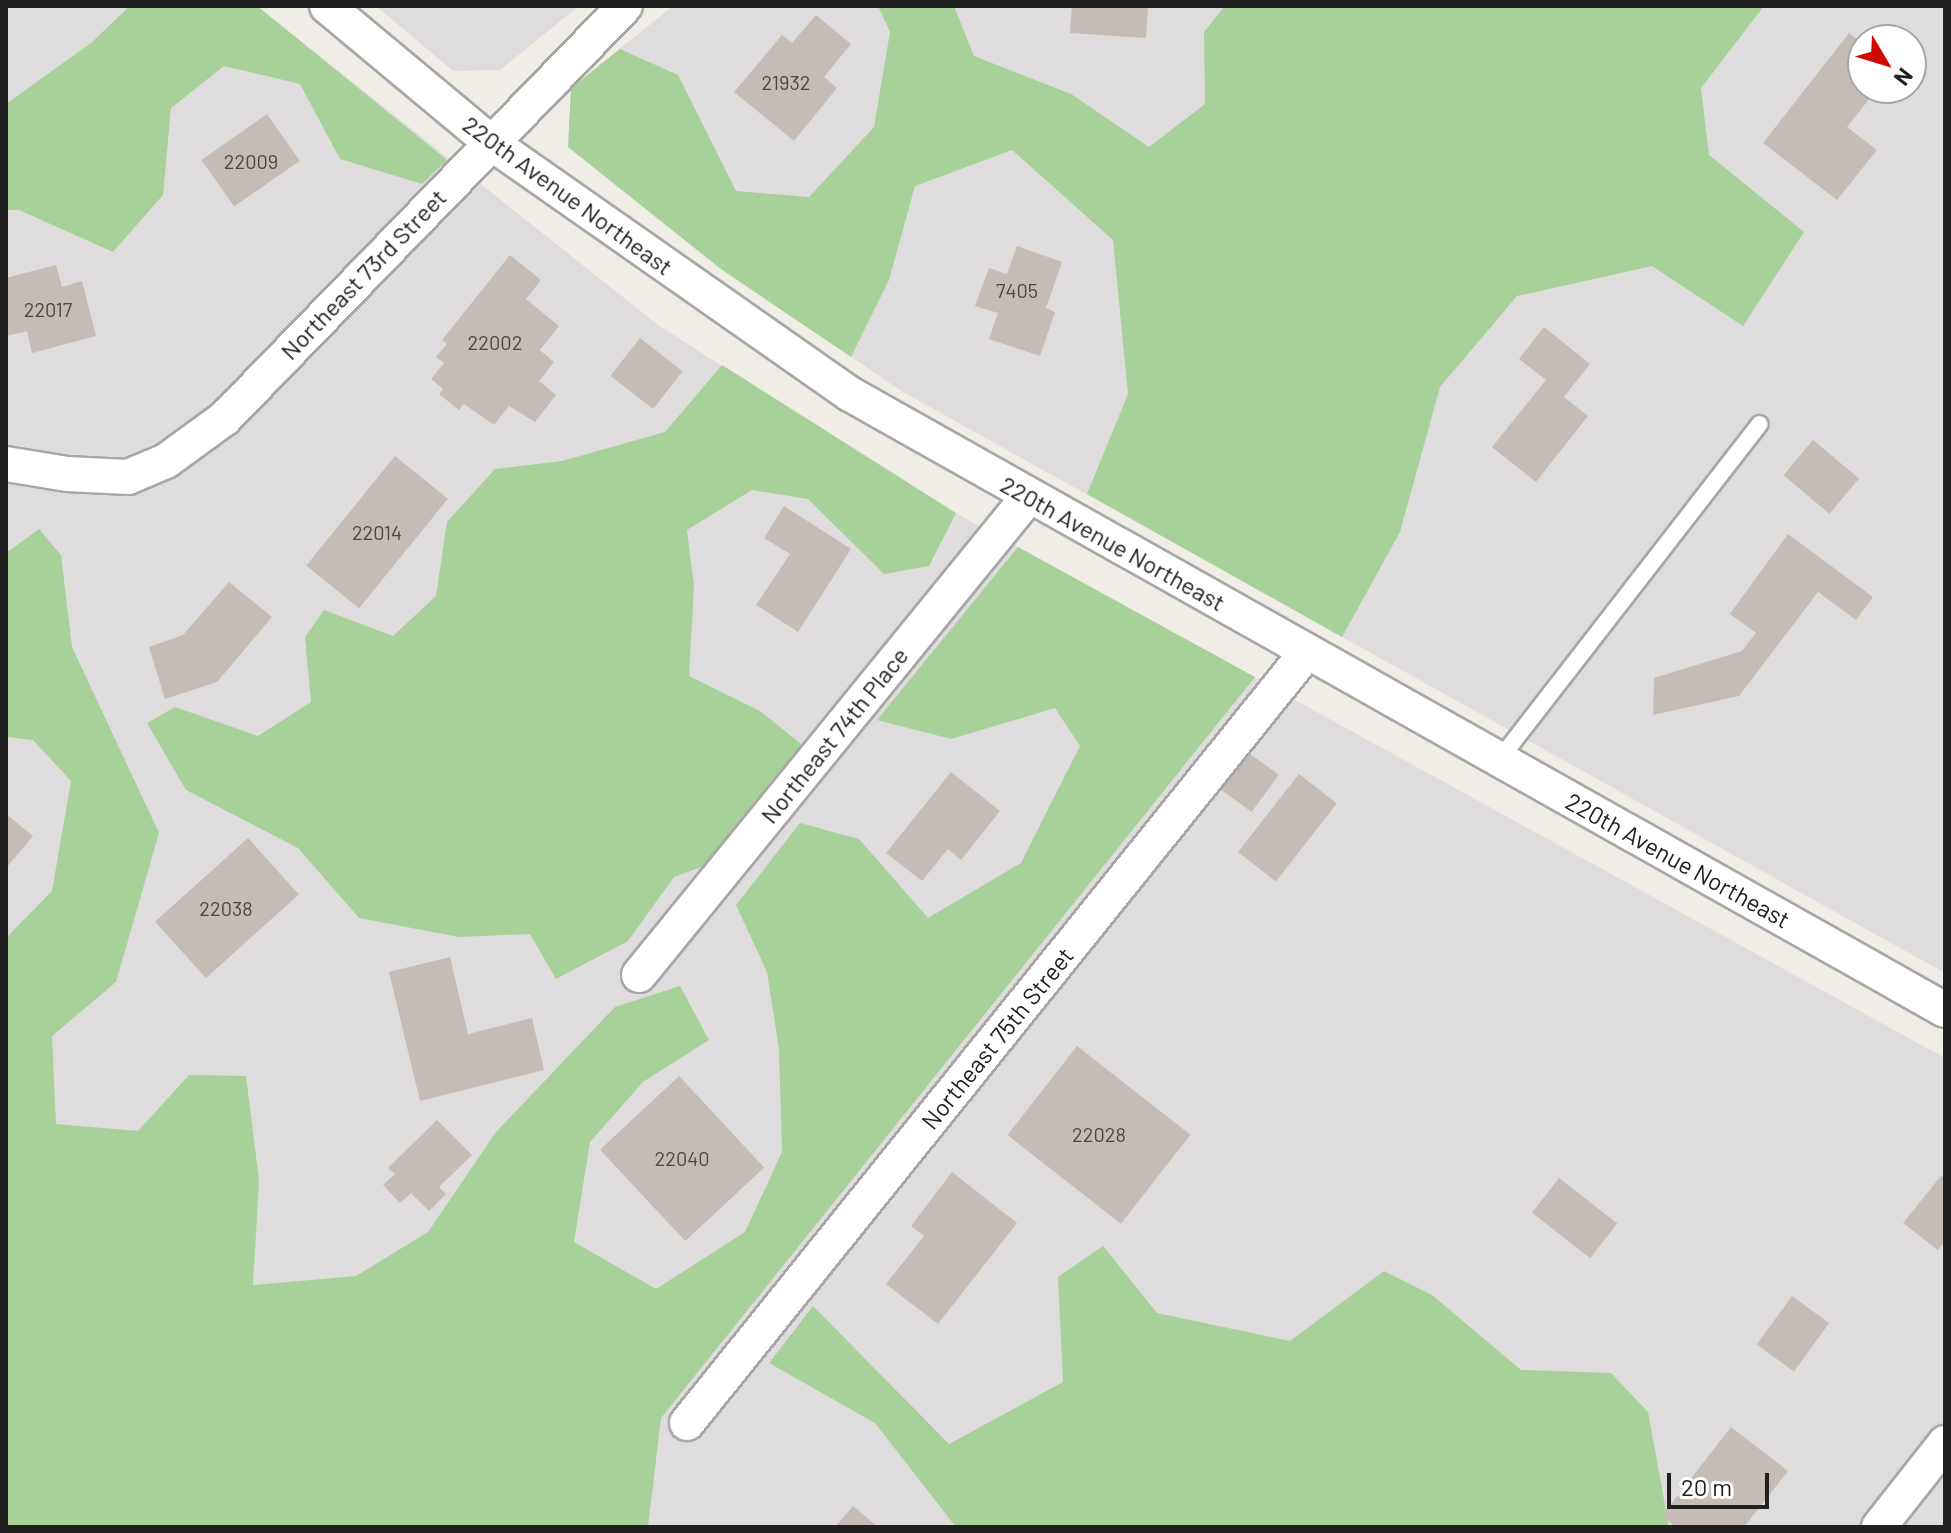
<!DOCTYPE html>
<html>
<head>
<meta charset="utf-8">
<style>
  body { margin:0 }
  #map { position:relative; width:1951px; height:1533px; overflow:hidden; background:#f0ede6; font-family:Barlow,sans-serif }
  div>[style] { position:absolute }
  .residential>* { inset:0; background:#dedcdc }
  .forest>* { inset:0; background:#a8d199 }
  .building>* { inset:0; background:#c5bdb5; transform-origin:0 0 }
  .roads { filter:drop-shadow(2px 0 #a7a7a7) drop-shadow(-2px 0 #a7a7a7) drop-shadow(0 2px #a7a7a7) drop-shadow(0 -2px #a7a7a7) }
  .service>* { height:16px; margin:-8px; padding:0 8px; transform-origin:8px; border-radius:8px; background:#fff }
  .minor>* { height:34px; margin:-17px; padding:0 17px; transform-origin:17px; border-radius:17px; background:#fff }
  span { translate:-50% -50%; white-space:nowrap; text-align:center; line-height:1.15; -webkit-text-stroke:7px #fff; paint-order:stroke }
  .number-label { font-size:20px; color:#494745 }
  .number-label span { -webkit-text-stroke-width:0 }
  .street-label { font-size:24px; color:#202020 }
  .frame { position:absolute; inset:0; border:8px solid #202020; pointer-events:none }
  .north { position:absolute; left:1847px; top:24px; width:80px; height:80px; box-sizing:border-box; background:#fff; border:2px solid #a6a6a6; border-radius:50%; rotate:128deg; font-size:22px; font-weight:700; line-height:32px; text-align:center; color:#202020 }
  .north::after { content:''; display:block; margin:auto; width:28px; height:36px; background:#cf0800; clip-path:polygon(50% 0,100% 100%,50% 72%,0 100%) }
  .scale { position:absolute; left:1667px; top:1473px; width:102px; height:36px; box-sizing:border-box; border:4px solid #202020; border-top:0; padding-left:10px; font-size:24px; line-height:28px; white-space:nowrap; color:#202020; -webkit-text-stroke:6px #fff; paint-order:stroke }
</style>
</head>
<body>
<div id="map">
  <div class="residential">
    <div style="clip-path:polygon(6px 6px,257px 6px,658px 325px,923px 495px,1945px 1058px,1945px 1527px,6px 1527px)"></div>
    <div style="clip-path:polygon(376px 6px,579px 6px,500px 70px,453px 71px)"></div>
    <div style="clip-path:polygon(evenodd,673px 6px,1945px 6px,1945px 973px,903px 392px,721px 269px,568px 147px,571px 88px,673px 6px,1863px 40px,1911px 40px,1911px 88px,1863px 88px,1863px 40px)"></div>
  </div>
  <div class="forest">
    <div style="clip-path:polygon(130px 6px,257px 6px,447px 160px,422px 184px,340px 159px,300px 84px,224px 66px,171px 108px,163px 195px,113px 252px,19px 210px,6px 210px,6px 104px,91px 43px)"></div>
    <div style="clip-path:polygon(878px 6px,954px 6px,974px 56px,1071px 94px,1149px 147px,1205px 104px,1204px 32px,1225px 6px,1764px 6px,1701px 88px,1709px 155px,1804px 232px,1743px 326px,1652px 266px,1517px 296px,1440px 387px,1400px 532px,1342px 637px,1087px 494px,1128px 394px,1113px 240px,1012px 150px,915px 186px,889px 280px,851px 357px,721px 269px,568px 147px,571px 88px,620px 49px,678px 75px,736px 191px,809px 197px,874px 127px,890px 32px)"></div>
    <div style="clip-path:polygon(722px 365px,956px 513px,929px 566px,884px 574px,808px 499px,752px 490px,687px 530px,694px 587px,689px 676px,760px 711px,806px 748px,715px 862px,674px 877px,628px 941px,556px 979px,530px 934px,459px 937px,359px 918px,298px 848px,186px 790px,147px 723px,175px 707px,258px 736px,311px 702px,305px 637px,324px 610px,393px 636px,436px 596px,447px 522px,495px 469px,562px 461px,665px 432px)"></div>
    <div style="clip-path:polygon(39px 529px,61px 555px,72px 647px,159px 833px,116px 982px,52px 1036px,56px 1124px,138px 1131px,189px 1075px,246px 1076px,259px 1180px,253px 1285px,356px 1276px,428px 1232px,496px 1132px,615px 1007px,680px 986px,709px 1040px,643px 1082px,590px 1142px,574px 1242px,656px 1289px,745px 1232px,782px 1152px,779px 1049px,767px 972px,736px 905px,800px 823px,859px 839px,928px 918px,1021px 863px,1080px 746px,1055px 708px,951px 739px,877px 720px,1018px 547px,1255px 677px,661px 1418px,648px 1527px,6px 1527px,6px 938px,52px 891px,71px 781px,33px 740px,6px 737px,6px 553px)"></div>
    <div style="clip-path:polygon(1103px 1246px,1157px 1313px,1290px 1341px,1384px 1271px,1432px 1295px,1521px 1370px,1611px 1373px,1648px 1412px,1669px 1527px,956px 1527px,875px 1423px,769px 1363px,813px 1306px,949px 1444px,1063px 1382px,1058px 1277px)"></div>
  </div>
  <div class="building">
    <div style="clip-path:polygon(1072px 6px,1148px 6px,1146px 38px,1070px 33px)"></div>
    <div style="clip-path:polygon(816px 15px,851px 44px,824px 77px,837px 88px,794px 141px,734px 92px,782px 35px,792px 43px)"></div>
    <div style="clip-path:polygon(1849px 33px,1863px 44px,1863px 88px,1878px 88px,1847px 127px,1877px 150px,1837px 200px,1763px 143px)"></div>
    <div style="left:267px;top:114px;width:57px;height:80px;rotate:55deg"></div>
    <div style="clip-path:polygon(1017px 246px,1062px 262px,1046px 308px,1055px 312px,1040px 356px,989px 339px,998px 313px,975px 306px,989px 268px,1007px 274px)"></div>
    <div style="clip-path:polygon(510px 255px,541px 280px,526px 299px,559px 326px,540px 350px,554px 362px,539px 381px,556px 395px,535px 422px,509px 406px,494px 425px,464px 404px,459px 410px,439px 394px,443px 389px,431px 379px,444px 363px,436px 357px,447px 344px,442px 340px)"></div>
    <div style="clip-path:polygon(56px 265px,62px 287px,82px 281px,96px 336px,32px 353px,27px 331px,6px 336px,6px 278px)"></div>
    <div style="clip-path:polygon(1544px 327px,1590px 364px,1564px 397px,1588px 416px,1536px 482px,1492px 447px,1546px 380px,1519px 359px)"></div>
    <div style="left:640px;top:338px;width:54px;height:48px;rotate:38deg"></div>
    <div style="left:1813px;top:440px;width:60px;height:46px;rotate:40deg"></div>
    <div style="left:395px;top:456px;width:68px;height:141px;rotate:39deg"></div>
    <div style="clip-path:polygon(784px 506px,851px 549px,798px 632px,756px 605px,790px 554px,764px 538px)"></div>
    <div style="clip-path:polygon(1788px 534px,1873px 597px,1856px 620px,1818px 592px,1739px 696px,1653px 715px,1654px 678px,1742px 651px,1756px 633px,1730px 614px)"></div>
    <div style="clip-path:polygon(229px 582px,272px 617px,217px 682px,165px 699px,149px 647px,183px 635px)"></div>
    <div style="left:1235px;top:743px;width:54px;height:46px;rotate:36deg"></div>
    <div style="clip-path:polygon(951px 772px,1000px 811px,961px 860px,948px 849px,922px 881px,886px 853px)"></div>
    <div style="left:1299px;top:774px;width:48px;height:99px;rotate:38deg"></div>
    <div style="clip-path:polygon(6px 814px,33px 836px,6px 868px)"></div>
    <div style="left:248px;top:838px;width:76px;height:125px;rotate:48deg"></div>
    <div style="clip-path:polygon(450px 957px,468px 1034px,532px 1018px,544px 1070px,420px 1101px,389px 972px)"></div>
    <div style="left:1077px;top:1046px;width:144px;height:113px;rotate:38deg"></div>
    <div style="left:679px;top:1076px;width:125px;height:108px;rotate:47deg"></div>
    <div style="clip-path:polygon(437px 1120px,472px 1155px,439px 1187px,446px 1194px,429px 1211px,411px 1193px,400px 1203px,383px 1185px,395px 1174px,388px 1168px)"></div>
    <div style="clip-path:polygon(952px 1172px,1017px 1223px,938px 1324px,886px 1284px,924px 1236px,911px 1226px)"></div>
    <div style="clip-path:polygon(1941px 1176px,1945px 1179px,1945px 1241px,1938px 1250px,1903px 1223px)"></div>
    <div style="left:1559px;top:1178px;width:74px;height:44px;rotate:38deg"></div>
    <div style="left:1792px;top:1296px;width:46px;height:60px;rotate:36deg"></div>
    <div style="clip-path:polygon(1731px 1427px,1788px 1471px,1744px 1527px,1676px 1527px,1662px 1516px)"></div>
    <div style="clip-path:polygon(853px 1506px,878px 1527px,835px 1527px)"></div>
  </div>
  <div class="roads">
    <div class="service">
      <div style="left:1499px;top:760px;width:425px;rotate:-52.2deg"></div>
    </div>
    <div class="minor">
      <div style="left:327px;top:6px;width:212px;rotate:39.8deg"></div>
      <div style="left:490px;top:142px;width:439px;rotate:35deg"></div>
      <div style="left:850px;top:394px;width:1256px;rotate:29.36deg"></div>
      <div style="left:6px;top:464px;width:62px;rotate:9.3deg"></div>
      <div style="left:67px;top:474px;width:61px;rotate:2.8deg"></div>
      <div style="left:128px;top:477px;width:41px;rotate:-22.8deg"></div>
      <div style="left:166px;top:461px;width:73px;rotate:-36.1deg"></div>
      <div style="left:225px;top:418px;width:574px;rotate:-45.85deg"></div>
      <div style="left:639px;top:975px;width:618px;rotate:-50.85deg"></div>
      <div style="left:687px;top:1423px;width:989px;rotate:-51.2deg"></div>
      <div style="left:1879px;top:1527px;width:107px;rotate:-51.8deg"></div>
    </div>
  </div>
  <div class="number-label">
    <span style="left:786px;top:82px">21932</span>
    <span style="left:251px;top:161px">22009</span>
    <span style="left:1017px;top:290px">7405</span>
    <span style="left:48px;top:309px">22017</span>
    <span style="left:495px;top:342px">22002</span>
    <span style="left:377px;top:532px">22014</span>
    <span style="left:226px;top:908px">22038</span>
    <span style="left:1099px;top:1134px">22028</span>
    <span style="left:682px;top:1158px">22040</span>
  </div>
  <div class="street-label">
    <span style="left:568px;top:195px;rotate:36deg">220th Avenue Northeast</span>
    <span style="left:363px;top:274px;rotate:-46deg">Northeast 73rd Street</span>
    <span style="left:1113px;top:543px;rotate:29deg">220th Avenue Northeast</span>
    <span style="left:834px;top:735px;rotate:-51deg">Northeast 74th Place</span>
    <span style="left:1678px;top:860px;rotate:29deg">220th Avenue Northeast</span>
    <span style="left:997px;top:1038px;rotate:-51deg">Northeast 75th Street</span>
  </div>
  <div class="frame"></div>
  <div class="north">N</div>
  <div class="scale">20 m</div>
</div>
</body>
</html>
